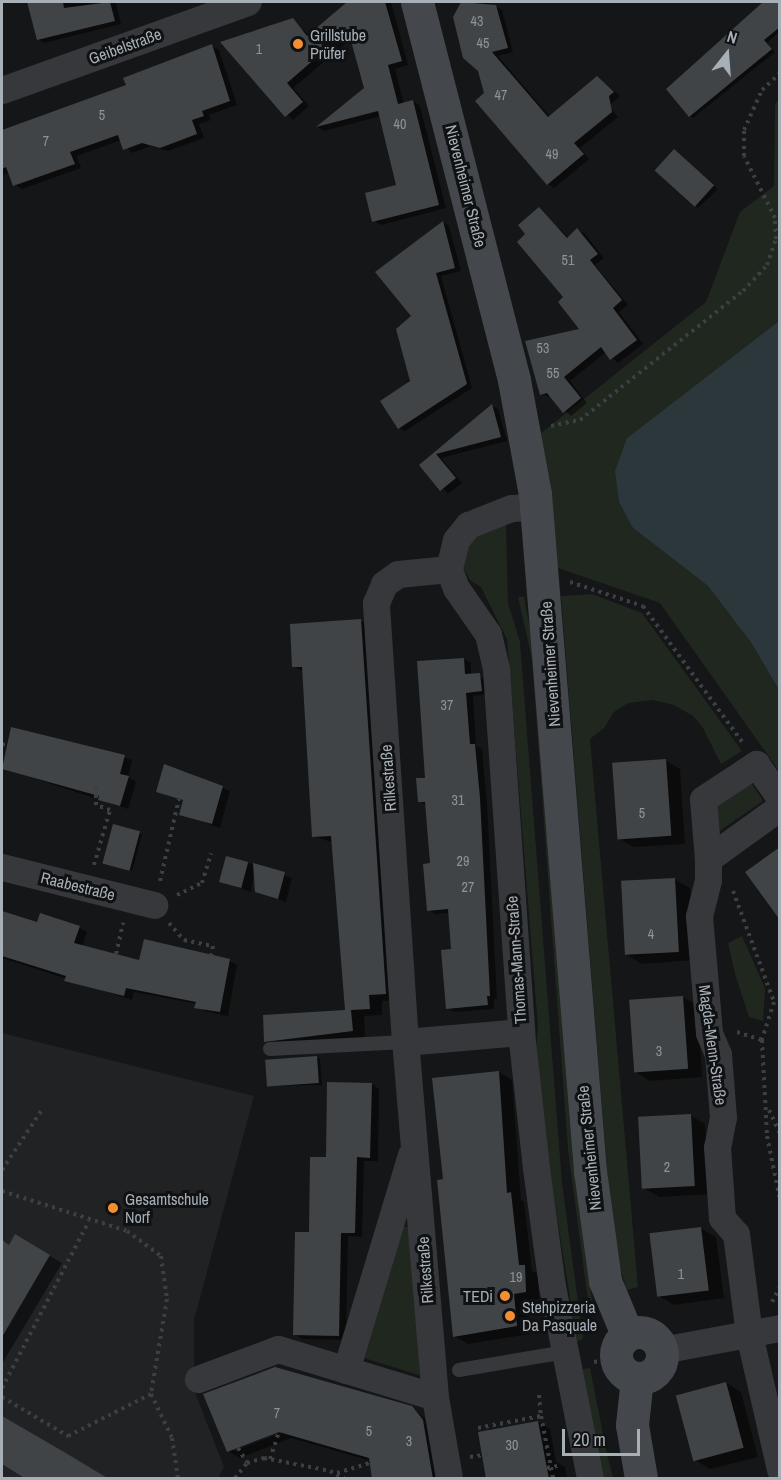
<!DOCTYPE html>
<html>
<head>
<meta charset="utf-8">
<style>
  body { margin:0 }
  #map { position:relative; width:781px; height:1480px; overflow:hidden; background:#151617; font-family:"Archivo Narrow",sans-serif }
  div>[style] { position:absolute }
  .built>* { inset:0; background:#212224 }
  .green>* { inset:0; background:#20271f }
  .water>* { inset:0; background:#2b373b }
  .shadow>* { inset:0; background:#0007 }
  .building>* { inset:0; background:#414447; transform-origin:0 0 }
  .path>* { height:4px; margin-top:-2px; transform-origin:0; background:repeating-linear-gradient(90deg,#3c3f43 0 3px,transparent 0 7.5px) }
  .lane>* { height:14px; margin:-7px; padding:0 7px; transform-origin:7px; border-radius:7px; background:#36383c }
  .street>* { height:27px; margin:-13.5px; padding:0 13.5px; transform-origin:13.5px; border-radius:13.5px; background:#36383c }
  .secondary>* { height:33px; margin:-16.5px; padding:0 16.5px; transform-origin:16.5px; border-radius:16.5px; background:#44484c }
  .secondary>.ring { margin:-16.5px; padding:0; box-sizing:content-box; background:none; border:33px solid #44484c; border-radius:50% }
  .dots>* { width:16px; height:16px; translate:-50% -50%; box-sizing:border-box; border:3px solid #101112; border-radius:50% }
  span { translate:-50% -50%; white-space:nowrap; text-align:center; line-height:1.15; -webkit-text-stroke:6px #101112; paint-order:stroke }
  .number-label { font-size:14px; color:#8e949b }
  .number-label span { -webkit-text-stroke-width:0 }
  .poi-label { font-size:16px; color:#a7afb7 }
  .left { translate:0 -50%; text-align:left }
  .right { translate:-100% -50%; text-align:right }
  .street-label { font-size:16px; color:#a7afb7 }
  .frame { position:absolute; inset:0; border:3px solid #a7afb7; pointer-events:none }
  .north { position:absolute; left:697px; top:24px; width:60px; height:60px; -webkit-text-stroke:4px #101112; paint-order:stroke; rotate:17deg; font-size:16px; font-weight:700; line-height:24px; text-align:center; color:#a7afb7 }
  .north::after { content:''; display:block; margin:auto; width:21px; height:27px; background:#a7afb7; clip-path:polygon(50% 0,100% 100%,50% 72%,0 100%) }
  .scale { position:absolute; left:562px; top:1429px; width:78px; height:27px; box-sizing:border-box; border:3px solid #a7afb7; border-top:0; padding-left:8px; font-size:18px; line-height:21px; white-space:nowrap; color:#a7afb7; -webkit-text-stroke:4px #101112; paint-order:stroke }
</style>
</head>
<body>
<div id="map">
  <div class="built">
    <div style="clip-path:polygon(2px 1033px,254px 1096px,194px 1320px,194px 1390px,224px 1467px,218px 1478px,2px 1478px)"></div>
  </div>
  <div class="green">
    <div style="clip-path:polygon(779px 98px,779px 321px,627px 438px,633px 528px,708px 586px,752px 644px,779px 690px,779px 771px,660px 603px,558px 568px,540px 434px,706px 302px,740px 212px,774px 186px,775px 105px)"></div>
    <div style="clip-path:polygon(506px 525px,508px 603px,520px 642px,562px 1183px,583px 1339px,577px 1341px,549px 1167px,536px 1050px,538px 1027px,507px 639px,481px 587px,470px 580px,460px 562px,470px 539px,494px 526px)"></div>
    <div style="clip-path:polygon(592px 594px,642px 613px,742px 751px,721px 764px,702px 726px,693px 716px,674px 705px,653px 700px,628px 703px,614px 712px,604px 728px,590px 739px,638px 1287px,627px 1290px,613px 1245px,561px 596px)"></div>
    <div style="clip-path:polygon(518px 597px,524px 597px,534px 651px,573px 1164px,593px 1307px,589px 1308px,568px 1150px,532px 659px)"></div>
    <div style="clip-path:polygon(745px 782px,752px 784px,763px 801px,718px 832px,716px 803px)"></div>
    <div style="clip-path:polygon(742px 936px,765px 988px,763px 1021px,749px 1017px,735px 974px,728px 943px)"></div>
    <div style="clip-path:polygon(403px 1226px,411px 1228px,422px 1376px,364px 1358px)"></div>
    <div style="clip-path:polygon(590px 1368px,607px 1454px,613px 1478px,604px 1478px,582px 1369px)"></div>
  </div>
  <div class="water">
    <div style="clip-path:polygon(779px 321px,779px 690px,752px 644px,708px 586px,633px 528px,619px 502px,615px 471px,627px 438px)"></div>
  </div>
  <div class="shadow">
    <div style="clip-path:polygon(29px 2px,116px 2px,121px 24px,44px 43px,38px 40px)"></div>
    <div style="clip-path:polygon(349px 2px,391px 2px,408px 65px,395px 69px,404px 104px,413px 101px,420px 106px,446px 208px,381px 225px,374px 221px,398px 186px,381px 116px,324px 131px,318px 127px,366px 88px,352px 38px,293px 88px,309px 106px,293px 120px,222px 43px,292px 20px,310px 36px)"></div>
    <div style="clip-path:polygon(463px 2px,487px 2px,502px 10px,513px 52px,498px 56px,550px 117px,597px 77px,620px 96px,609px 106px,618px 117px,580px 148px,589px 159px,554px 188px,548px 184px,486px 94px,479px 70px,454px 18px)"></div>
    <div style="clip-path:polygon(763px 2px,780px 2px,780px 31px,767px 43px,775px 52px,693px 118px,690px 116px,705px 59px)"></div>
    <div style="clip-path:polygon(212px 46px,219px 50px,237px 105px,209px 115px,211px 120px,199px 124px,204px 138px,168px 151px,151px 146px,132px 153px,121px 140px,77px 156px,81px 168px,22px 189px,15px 185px,10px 172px,2px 175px,2px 133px,128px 86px)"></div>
    <div style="clip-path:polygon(675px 151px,718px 189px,698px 208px,693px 204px)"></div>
    <div style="clip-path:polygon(539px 209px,569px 238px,577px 230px,584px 233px,604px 258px,595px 265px,628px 305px,619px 312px,643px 344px,618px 363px,606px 352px,570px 381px,587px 403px,571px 416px,552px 397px,541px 394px,582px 330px,528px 234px)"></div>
    <div style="clip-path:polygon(443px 222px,449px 226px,461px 271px,441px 276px,472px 388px,405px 431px,399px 428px)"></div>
    <div style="clip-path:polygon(492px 406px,498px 409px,507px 441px,441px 458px,462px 483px,448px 494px,422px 466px)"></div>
    <div style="clip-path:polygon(361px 621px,374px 628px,398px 1000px,382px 1001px,382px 1015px,364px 1016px,365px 1038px,279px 1049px,266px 1041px,347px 1011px,334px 843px,313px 836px,303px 671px,294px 666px)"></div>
    <div style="clip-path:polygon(464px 659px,471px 663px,471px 675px,487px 679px,488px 694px,473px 696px,476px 746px,482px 749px,487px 803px,497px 999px,494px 999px,494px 1009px,455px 1012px,447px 1008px,453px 951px,450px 913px,435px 914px,428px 910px,431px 865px,427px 806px,420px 801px)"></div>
    <div style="clip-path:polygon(12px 728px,132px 760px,128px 777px,136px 782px,128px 809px,2px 768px)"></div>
    <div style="clip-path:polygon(665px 760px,680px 769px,685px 844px,634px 847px,618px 838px)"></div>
    <div style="clip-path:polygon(165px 766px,191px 773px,188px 783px,194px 775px,230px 791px,220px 828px,181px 814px,185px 801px,158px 791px)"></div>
    <div style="clip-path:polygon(139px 833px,142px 835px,132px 871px,107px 864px)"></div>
    <div style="clip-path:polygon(248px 863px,292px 878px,286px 902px,256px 891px,254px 874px,251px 892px,220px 881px)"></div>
    <div style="clip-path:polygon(674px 879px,690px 888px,694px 960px,642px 964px,627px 955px)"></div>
    <div style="clip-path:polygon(2px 912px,38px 924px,79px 927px,87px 932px,82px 947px,140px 962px,230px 961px,237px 965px,228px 1016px,204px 1011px,197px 1004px,134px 992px,132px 1000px,2px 958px)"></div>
    <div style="clip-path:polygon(683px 997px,698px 1006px,702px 1077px,650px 1081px,635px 1072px)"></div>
    <div style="clip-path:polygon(316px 1057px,320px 1059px,322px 1085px,269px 1086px)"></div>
    <div style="clip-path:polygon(499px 1072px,512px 1080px,521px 1200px,524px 1202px,532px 1271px,538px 1274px,539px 1299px,527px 1301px,530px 1334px,468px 1344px,454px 1336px,445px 1180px)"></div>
    <div style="clip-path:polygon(372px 1084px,379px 1089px,378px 1161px,364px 1161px,362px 1237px,348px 1236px,346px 1340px,302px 1339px,295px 1334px,310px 1234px)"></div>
    <div style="clip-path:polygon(690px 1115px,705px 1124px,710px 1194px,659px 1197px,644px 1188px)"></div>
    <div style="clip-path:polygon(700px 1228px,716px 1237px,724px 1298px,674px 1305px,659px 1296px)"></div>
    <div style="clip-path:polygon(16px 1236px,62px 1263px,2px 1364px,2px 1242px,9px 1246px)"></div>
    <div style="clip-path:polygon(726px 1383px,741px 1392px,758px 1457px,710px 1469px,695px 1460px)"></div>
    <div style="clip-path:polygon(evenodd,205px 1395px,413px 1410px,427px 1426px,418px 1412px,434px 1428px,443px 1478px,374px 1478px,371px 1461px,291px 1438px,240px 1458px,228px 1451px,205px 1395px,285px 1428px,286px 1431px,234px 1451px,234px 1448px,285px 1428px)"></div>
    <div style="clip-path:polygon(2px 1417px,106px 1478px,29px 1478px,2px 1463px)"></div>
    <div style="clip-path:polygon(538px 1422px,550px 1429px,556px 1462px,565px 1467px,567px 1478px,488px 1478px)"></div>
  </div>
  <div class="building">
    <div style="clip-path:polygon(27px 2px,63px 2px,64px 8px,110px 2px,115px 21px,37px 40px)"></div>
    <div style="clip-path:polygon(347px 2px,385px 2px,402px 61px,388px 65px,398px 104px,413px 100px,439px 205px,372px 222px,365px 193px,396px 185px,378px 111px,316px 127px,364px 88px,348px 30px,287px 83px,303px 102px,285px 117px,220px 42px,293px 18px,307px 36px)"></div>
    <div style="clip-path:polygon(461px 2px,496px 5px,508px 48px,492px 52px,548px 117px,597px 76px,614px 92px,609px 96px,612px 112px,574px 143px,584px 154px,547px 185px,475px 101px,484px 93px,478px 71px,463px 58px,453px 17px)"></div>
    <div style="clip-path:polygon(763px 2px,780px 2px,780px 27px,764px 40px,772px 49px,689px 117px,666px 89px)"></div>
    <div style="clip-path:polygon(212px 44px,230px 101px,202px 111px,204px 116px,192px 120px,197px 134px,160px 148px,142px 143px,123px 150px,118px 135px,70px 152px,75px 164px,13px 186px,6px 167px,2px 169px,2px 130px,126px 85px,123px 78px)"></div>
    <div style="left:674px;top:149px;width:54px;height:29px;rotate:42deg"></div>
    <div style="clip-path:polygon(539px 207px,567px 238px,577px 228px,598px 254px,590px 260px,622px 300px,613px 308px,637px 340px,610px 360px,601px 347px,564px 377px,581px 398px,563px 413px,547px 393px,540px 395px,525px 341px,579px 329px,558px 302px,563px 297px,517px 242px,525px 234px,518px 225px)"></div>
    <div style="clip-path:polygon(443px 221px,455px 268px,436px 273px,467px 384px,398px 429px,380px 401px,410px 381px,396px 329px,411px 316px,375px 272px)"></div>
    <div style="clip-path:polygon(492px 404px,501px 437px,436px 454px,456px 478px,440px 491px,419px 465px)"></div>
    <div style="clip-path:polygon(361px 619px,386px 994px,369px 995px,370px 1009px,351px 1010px,353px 1031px,264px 1042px,263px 1015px,345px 1010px,331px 836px,312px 837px,302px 667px,292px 667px,290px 624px)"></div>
    <div style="clip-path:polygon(464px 658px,465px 674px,480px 673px,482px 691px,466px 693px,470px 744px,475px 744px,480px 798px,490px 996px,487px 996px,488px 1005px,446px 1009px,441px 950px,451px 949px,448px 909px,427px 911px,423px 864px,430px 863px,425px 802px,418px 802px,416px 778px,425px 778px,417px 661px)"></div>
    <div style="clip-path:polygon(11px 727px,125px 755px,120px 774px,129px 776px,120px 806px,98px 800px,99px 796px,2px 769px)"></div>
    <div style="left:666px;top:759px;width:77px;height:54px;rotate:86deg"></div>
    <div style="clip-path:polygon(164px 764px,223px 786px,212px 824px,179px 815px,183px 800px,156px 792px)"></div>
    <div style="left:113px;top:824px;width:28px;height:41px;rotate:15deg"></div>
    <div style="clip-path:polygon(780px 847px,780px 920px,745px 872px)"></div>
    <div style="left:226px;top:856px;width:23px;height:27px;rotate:15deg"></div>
    <div style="clip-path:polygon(253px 863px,285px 872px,278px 899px,255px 892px)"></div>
    <div style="left:675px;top:878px;width:74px;height:54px;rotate:87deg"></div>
    <div style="clip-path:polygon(2px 911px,37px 922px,40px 913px,80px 926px,74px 943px,139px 960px,144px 939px,230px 959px,220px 1012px,194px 1008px,196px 1002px,126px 988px,124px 996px,64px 981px,66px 976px,2px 956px)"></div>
    <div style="left:683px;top:996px;width:73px;height:54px;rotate:86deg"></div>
    <div style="left:317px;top:1056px;width:27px;height:52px;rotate:86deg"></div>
    <div style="clip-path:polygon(499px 1071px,507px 1193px,511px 1192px,519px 1265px,525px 1265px,526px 1292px,514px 1294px,517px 1326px,453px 1337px,437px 1180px,443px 1179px,432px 1078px)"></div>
    <div style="clip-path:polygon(327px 1082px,372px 1083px,370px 1158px,357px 1157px,355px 1233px,341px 1233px,339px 1336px,293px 1335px,295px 1232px,309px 1232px,310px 1157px,326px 1157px)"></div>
    <div style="left:691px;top:1114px;width:72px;height:53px;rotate:87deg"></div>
    <div style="left:701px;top:1227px;width:64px;height:52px;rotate:83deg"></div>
    <div style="clip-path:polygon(15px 1234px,50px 1255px,2px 1337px,2px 1240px,9px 1245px)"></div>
    <div style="clip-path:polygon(275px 1367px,412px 1406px,423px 1420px,433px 1479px,372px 1479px,369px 1458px,279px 1432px,227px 1452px,203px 1394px)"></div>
    <div style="left:726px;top:1382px;width:68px;height:52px;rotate:75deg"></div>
    <div style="clip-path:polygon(2px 1416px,64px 1452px,109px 1479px,26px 1479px,2px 1464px)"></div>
    <div style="clip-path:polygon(538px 1421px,549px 1479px,486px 1479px,478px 1432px)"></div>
  </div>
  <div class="path">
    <div style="left:551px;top:426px;width:30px;rotate:-12deg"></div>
    <div style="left:580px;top:420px;width:208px;rotate:-38.4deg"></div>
    <div style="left:743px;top:291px;width:35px;rotate:-47deg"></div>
    <div style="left:767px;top:265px;width:28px;rotate:-71deg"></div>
    <div style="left:776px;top:239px;width:21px;rotate:-93deg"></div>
    <div style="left:775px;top:218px;width:69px;rotate:-116.6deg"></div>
    <div style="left:744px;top:156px;width:26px;rotate:-90deg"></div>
    <div style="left:744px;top:130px;width:44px;rotate:-65.8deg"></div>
    <div style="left:762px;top:90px;width:25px;rotate:-43deg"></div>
    <div style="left:570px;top:582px;width:77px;rotate:18.2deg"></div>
    <div style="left:643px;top:606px;width:168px;rotate:53.9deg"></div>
    <div style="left:2px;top:745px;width:5px;rotate:-22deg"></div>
    <div style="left:94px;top:865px;width:57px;rotate:-73.8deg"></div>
    <div style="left:110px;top:810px;width:15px;rotate:-160deg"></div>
    <div style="left:96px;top:805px;width:18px;rotate:-90deg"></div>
    <div style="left:160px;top:881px;width:84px;rotate:-77deg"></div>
    <div style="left:733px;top:891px;width:118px;rotate:69.7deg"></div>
    <div style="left:774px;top:1002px;width:40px;rotate:108deg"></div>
    <div style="left:762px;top:1040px;width:96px;rotate:87deg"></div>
    <div style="left:767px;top:1136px;width:65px;rotate:78.5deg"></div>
    <div style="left:177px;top:895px;width:28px;rotate:-26deg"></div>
    <div style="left:202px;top:883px;width:31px;rotate:-73deg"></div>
    <div style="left:169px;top:923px;width:23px;rotate:49deg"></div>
    <div style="left:184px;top:940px;width:30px;rotate:12deg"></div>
    <div style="left:213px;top:946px;width:10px;rotate:101deg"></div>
    <div style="left:116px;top:954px;width:32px;rotate:-77deg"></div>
    <div style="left:737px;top:1032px;width:26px;rotate:18deg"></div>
    <div style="left:769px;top:1110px;width:26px;rotate:65deg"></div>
    <div style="left:2px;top:1170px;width:71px;rotate:-56.5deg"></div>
    <div style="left:2px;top:1191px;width:131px;rotate:17.7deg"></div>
    <div style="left:127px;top:1231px;width:42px;rotate:36.3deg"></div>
    <div style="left:161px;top:1256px;width:43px;rotate:82.1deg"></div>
    <div style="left:167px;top:1299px;width:96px;rotate:99.6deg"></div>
    <div style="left:151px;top:1394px;width:49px;rotate:64.5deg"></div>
    <div style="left:172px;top:1438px;width:40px;rotate:81.5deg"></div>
    <div style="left:772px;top:1302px;width:17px;rotate:-62deg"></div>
    <div style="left:594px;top:1362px;width:19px;rotate:-9deg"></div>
    <div style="left:2px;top:1388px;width:188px;rotate:-62.5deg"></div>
    <div style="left:539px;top:1395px;width:21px;rotate:85deg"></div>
    <div style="left:2px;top:1397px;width:77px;rotate:30.6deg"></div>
    <div style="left:68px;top:1436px;width:93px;rotate:-26.8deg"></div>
    <div style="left:478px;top:1428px;width:64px;rotate:-10.8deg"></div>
    <div style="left:541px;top:1416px;width:63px;rotate:79deg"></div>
    <div style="left:238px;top:1448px;width:17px;rotate:59deg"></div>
    <div style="left:470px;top:1457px;width:18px;rotate:-9deg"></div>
    <div style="left:270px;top:1459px;width:28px;rotate:-72deg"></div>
    <div style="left:547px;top:1468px;width:15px;rotate:-11deg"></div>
    <div style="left:337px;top:1473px;width:34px;rotate:-17deg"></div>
    <div style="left:235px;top:1478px;width:19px;rotate:-51deg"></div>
    <div style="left:247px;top:1463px;width:18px;rotate:-16deg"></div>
    <div style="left:264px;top:1458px;width:67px;rotate:11.1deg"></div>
    <div style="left:330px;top:1471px;width:16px;rotate:27deg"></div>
  </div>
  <div class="lane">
    <div style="left:270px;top:1049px;width:135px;rotate:-3deg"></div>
    <div style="left:459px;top:1370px;width:108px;rotate:-9.6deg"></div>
  </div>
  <div class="street">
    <div style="left:2px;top:90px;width:261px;rotate:-19.7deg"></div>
    <div style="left:536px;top:506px;width:25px;rotate:175deg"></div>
    <div style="left:511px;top:508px;width:46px;rotate:158.4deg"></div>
    <div style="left:468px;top:525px;width:19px;rotate:129deg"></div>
    <div style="left:456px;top:540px;width:30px;rotate:104deg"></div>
    <div style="left:449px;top:569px;width:20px;rotate:70deg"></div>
    <div style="left:456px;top:588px;width:56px;rotate:55.2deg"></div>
    <div style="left:488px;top:634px;width:37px;rotate:77deg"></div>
    <div style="left:496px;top:670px;width:363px;rotate:86deg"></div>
    <div style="left:521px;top:1032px;width:137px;rotate:83.7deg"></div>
    <div style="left:536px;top:1168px;width:119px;rotate:82.3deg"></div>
    <div style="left:552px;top:1286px;width:196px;rotate:78.8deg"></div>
    <div style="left:780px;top:807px;width:89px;rotate:144.2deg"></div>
    <div style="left:708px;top:859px;width:21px;rotate:90deg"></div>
    <div style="left:708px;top:880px;width:37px;rotate:104deg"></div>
    <div style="left:699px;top:916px;width:117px;rotate:85.1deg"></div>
    <div style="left:709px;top:1033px;width:23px;rotate:67deg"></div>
    <div style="left:718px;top:1054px;width:63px;rotate:85.5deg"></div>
    <div style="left:723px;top:1117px;width:31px;rotate:101deg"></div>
    <div style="left:717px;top:1147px;width:71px;rotate:86deg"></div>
    <div style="left:722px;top:1218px;width:21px;rotate:49deg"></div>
    <div style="left:736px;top:1234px;width:101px;rotate:82.6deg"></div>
    <div style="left:749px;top:1334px;width:139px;rotate:77.1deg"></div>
    <div style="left:708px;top:859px;width:60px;rotate:-94.8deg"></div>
    <div style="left:703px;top:799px;width:64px;rotate:-33.4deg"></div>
    <div style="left:756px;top:764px;width:42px;rotate:54.8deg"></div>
    <div style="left:2px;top:867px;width:157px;rotate:14deg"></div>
    <div style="left:405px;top:1042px;width:440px;rotate:-93.8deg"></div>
    <div style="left:376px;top:603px;width:21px;rotate:-67deg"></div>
    <div style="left:384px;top:584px;width:17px;rotate:-36deg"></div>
    <div style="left:398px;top:574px;width:51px;rotate:-5.6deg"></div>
    <div style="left:662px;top:1350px;width:120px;rotate:-10.6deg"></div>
    <div style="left:346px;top:1370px;width:225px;rotate:-73.2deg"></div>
    <div style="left:198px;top:1379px;width:85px;rotate:-20.6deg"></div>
    <div style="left:278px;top:1349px;width:164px;rotate:17deg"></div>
    <div style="left:449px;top:1478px;width:82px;rotate:-99.8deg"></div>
    <div style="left:435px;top:1397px;width:356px;rotate:-94.8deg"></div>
    <div style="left:405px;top:1042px;width:116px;rotate:-4.9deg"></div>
  </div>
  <div class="secondary">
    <div style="left:417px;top:2px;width:390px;rotate:75.6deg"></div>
    <div style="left:514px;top:380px;width:116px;rotate:79.6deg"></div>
    <div style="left:535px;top:494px;width:679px;rotate:85.36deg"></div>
    <div style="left:590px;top:1171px;width:111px;rotate:82.2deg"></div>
    <div style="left:605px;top:1281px;width:57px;rotate:67.5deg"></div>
    <div class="ring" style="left:616px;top:1332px;width:13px;height:13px"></div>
    <div style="left:637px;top:1378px;width:47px;rotate:96.1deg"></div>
    <div style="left:632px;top:1425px;width:54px;rotate:80.4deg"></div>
  </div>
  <div class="dots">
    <div style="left:298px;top:44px;background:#f48f31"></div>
    <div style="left:113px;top:1208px;background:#f48f31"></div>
    <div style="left:505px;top:1296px;background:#f48f31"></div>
    <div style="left:510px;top:1316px;background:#f48f31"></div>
  </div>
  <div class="number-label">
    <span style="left:477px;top:21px">43</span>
    <span style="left:483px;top:43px">45</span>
    <span style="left:259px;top:49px">1</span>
    <span style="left:501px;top:95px">47</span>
    <span style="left:102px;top:115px">5</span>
    <span style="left:400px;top:124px">40</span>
    <span style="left:46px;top:141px">7</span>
    <span style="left:552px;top:154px">49</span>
    <span style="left:568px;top:260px">51</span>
    <span style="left:543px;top:348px">53</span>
    <span style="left:553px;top:373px">55</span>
    <span style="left:447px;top:705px">37</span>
    <span style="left:458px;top:800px">31</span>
    <span style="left:642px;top:813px">5</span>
    <span style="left:463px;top:861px">29</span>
    <span style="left:468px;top:887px">27</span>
    <span style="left:651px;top:934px">4</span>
    <span style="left:659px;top:1051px">3</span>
    <span style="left:667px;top:1167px">2</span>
    <span style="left:681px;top:1274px">1</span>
    <span style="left:516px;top:1277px">19</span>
    <span style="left:277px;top:1413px">7</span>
    <span style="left:369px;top:1431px">5</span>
    <span style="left:409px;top:1441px">3</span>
    <span style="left:512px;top:1445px">30</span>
  </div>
  <div class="poi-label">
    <span class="left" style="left:310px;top:44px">Grillstube<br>Prüfer</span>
    <span class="left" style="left:125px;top:1208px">Gesamtschule<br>Norf</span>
    <span class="right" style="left:493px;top:1296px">TEDi</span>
    <span class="left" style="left:522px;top:1316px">Stehpizzeria<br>Da Pasquale</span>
  </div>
  <div class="street-label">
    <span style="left:125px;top:46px;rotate:-20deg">Geibelstraße</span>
    <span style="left:466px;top:186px;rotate:76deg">Nievenheimer Straße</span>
    <span style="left:550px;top:664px;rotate:-94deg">Nievenheimer Straße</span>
    <span style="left:388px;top:778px;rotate:-94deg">Rilkestraße</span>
    <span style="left:78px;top:886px;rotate:14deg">Raabestraße</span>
    <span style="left:516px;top:960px;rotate:-94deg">Thomas-Mann-Straße</span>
    <span style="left:713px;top:1045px;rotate:82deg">Magda-Menn-Straße</span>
    <span style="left:589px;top:1148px;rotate:-96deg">Nievenheimer Straße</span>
    <span style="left:425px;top:1270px;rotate:-94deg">Rilkestraße</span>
  </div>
  <div class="frame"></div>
  <div class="north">N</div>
  <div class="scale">20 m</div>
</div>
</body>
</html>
